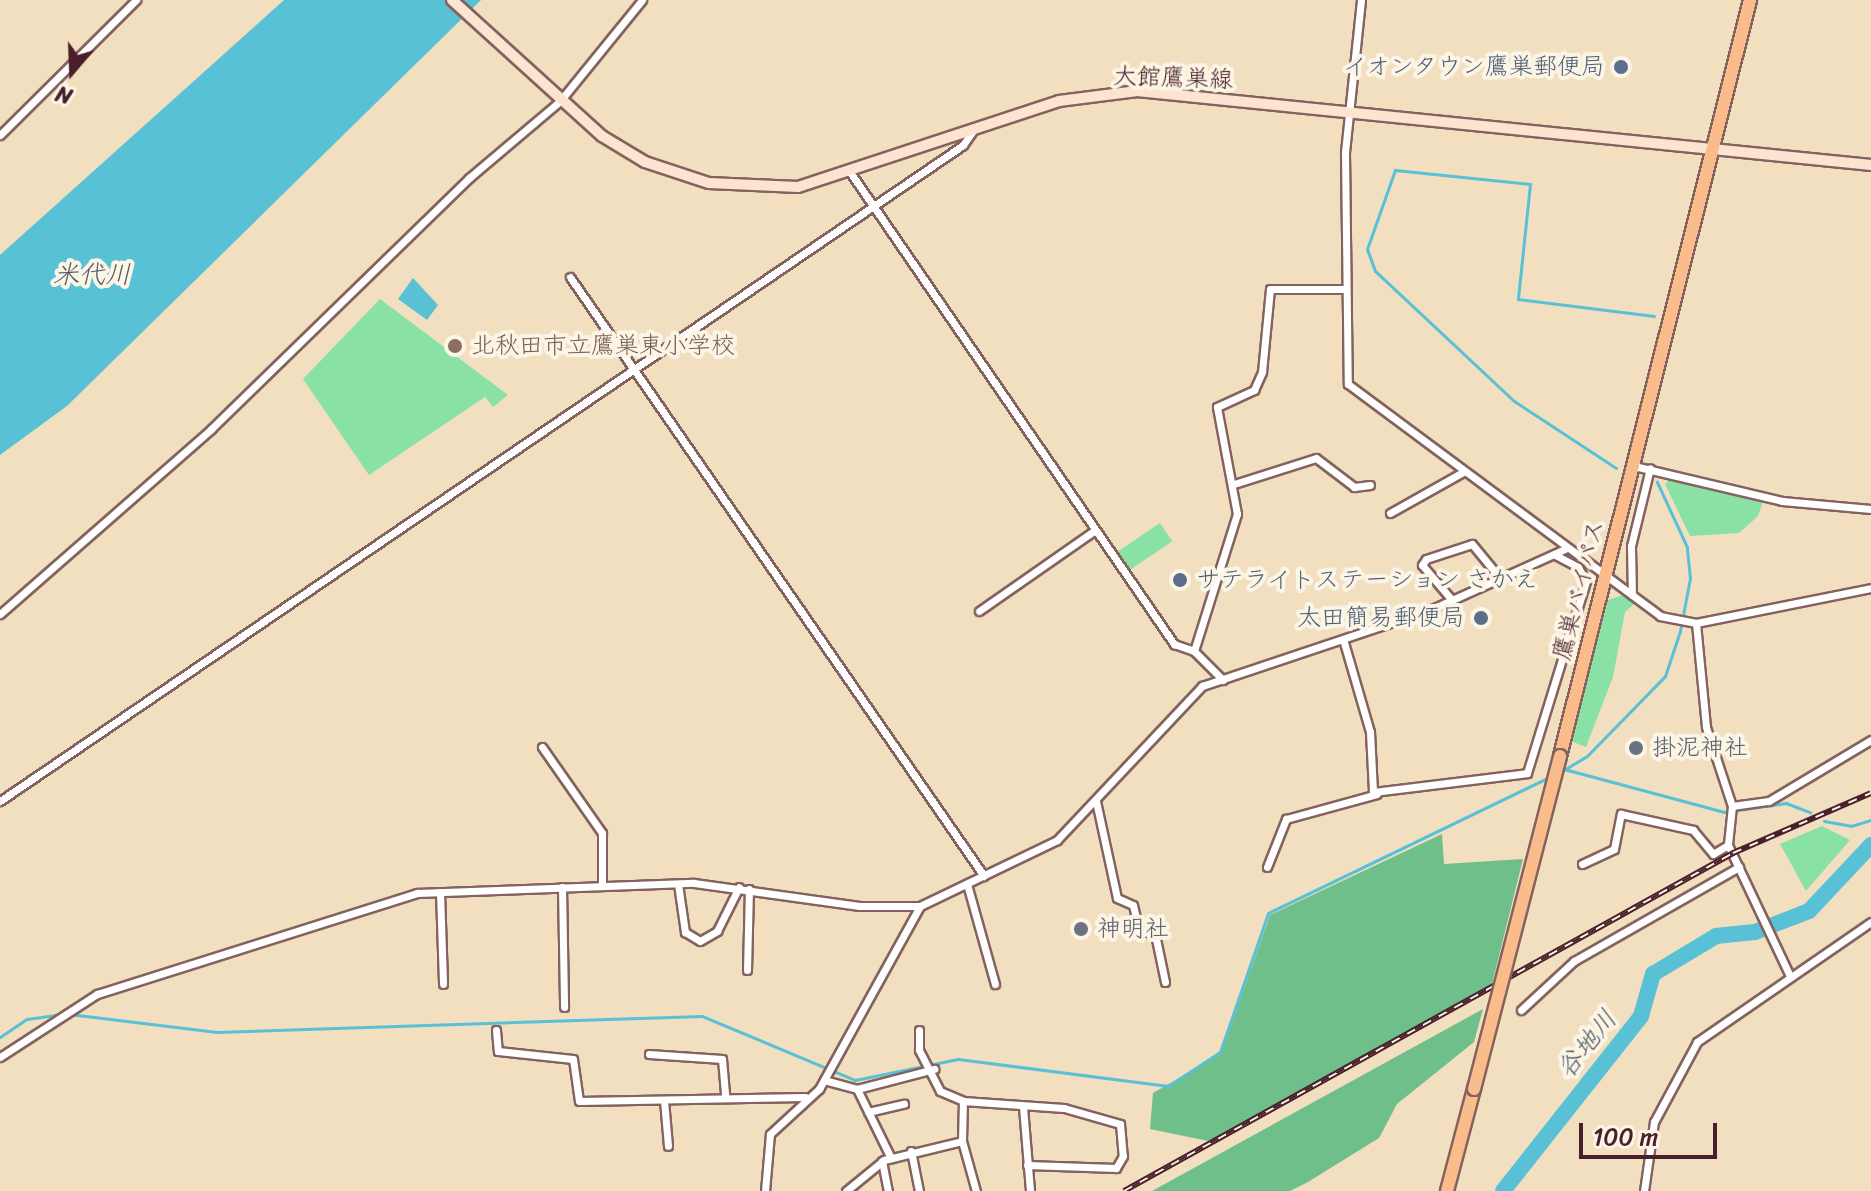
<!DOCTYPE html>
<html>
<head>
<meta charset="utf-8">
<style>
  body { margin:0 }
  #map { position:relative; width:1871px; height:1191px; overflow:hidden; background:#f1dfc0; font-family:Sriracha,"Klee One",sans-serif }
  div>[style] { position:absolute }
  .green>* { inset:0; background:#89e1a5; transform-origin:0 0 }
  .forest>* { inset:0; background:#6ebf8a }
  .water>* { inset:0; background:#59c1d6 }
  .stream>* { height:3px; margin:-1.5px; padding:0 1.5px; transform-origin:1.5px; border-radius:1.5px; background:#59c1d6 }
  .river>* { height:16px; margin:-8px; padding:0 8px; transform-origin:8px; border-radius:8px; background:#59c1d6 }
  .roads { filter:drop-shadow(2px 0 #84625f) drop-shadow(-2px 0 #84625f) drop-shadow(0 2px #84625f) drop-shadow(0 -2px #84625f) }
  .street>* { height:7px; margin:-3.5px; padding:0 3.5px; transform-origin:3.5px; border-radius:3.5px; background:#fff }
  .secondary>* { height:10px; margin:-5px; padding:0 5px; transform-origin:5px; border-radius:5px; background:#fde4d0 }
  .highway>* { height:12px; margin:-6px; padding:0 6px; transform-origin:6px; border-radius:6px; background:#f9bc8a }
  .rail>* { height:6px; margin-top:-3px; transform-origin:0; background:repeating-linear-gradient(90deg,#fcf5e5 0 9px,#4a1f2b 0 18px); box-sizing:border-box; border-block:2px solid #4a1f2b }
  .bridges { filter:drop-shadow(2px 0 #84625f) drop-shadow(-2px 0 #84625f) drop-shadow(0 2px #84625f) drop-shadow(0 -2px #84625f) }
  .highway-bridge>* { height:12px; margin:-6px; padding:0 6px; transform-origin:6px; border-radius:6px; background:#f9bc8a }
  .dots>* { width:22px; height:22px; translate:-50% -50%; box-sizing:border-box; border:4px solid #fcf5e5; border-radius:50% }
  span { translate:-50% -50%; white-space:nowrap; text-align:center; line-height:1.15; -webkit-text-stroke:8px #fcf5e5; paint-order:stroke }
  .service-label { font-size:24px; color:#4e5e75 }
  .right { translate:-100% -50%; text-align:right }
  .left { translate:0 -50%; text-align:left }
  .street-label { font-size:24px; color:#4a1f2b }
  .education-label { font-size:24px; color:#785e54 }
  .worship-label { font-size:24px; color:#5b616d }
  .water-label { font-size:26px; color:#4f5867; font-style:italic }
  .north { position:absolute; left:32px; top:32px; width:80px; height:80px; -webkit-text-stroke:6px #fcf5e5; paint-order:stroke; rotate:199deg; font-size:22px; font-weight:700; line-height:32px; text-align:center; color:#4a1f2b }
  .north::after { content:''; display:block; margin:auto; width:28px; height:36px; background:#4a1f2b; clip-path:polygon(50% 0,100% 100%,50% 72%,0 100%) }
  .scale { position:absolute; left:1579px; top:1123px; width:138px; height:36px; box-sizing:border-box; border:4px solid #4a1f2b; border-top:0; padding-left:10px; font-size:24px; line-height:28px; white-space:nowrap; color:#4a1f2b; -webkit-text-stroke:6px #fcf5e5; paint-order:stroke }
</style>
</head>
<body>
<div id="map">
  <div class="green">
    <div style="clip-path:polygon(380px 299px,508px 395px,493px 407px,485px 397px,369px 475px,303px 379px)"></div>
    <div style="clip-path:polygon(1673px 477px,1763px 501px,1758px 516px,1739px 533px,1690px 536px,1665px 484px)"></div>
    <div style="left:1160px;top:523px;width:22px;height:53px;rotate:56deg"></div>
    <div style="clip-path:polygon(1623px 595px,1634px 604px,1625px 612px,1613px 677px,1586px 747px,1571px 741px,1608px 600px)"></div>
    <div style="clip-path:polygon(1822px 826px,1850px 840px,1806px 891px,1780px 844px)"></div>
  </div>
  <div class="forest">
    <div style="clip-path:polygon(1442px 834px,1444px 864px,1523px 859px,1491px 988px,1213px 1142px,1150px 1129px,1153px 1093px,1221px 1054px,1270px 915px)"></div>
    <div style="clip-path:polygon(1483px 1009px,1474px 1042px,1397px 1104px,1379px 1138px,1308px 1182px,1290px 1191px,1152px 1191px)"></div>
  </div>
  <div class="water">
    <div style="clip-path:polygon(284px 0,481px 0,67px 406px,0 455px,0 255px)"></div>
    <div style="clip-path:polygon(413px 278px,438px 305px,427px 320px,398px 299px)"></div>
  </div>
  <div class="stream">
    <div style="left:1616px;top:468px;width:122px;rotate:-146.7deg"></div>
    <div style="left:1514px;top:401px;width:190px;rotate:-136.9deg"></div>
    <div style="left:1375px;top:271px;width:23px;rotate:-110deg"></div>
    <div style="left:1367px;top:249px;width:84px;rotate:-70.5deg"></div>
    <div style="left:1395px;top:170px;width:136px;rotate:5.9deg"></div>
    <div style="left:1530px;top:184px;width:116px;rotate:96deg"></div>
    <div style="left:1518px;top:299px;width:137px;rotate:7.1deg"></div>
    <div style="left:1564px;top:769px;width:166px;rotate:15deg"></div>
    <div style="left:1724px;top:812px;width:63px;rotate:-8.3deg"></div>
    <div style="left:1786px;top:803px;width:26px;rotate:21deg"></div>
    <div style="left:1562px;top:771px;width:29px;rotate:-31deg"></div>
    <div style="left:1587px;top:756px;width:112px;rotate:-45.7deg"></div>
    <div style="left:1665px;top:676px;width:47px;rotate:-71.6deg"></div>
    <div style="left:1680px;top:631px;width:54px;rotate:-79.3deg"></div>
    <div style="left:1690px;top:578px;width:31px;rotate:-96deg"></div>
    <div style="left:1687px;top:547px;width:72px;rotate:-114.8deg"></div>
    <div style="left:1824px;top:821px;width:27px;rotate:10deg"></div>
    <div style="left:1851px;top:826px;width:21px;rotate:-17deg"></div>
    <div style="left:69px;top:1014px;width:149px;rotate:6.9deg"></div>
    <div style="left:217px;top:1032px;width:485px;rotate:-1.9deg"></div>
    <div style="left:702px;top:1016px;width:166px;rotate:22.7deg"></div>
    <div style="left:855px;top:1080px;width:105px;rotate:-11.5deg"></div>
    <div style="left:958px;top:1059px;width:212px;rotate:7.3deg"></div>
    <div style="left:1168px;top:1086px;width:62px;rotate:-33.2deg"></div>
    <div style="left:1220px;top:1052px;width:147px;rotate:-70.9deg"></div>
    <div style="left:1268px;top:913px;width:314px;rotate:-25.8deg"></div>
    <div style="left:0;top:1037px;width:32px;rotate:-34deg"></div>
    <div style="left:27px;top:1019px;width:34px;rotate:-8deg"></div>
  </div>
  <div class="river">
    <div style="left:1503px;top:1191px;width:223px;rotate:-51.7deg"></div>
    <div style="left:1641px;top:1016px;width:44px;rotate:-74.1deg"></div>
    <div style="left:1653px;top:974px;width:74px;rotate:-31.1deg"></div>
    <div style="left:1716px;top:936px;width:39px;rotate:-6deg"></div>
    <div style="left:1755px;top:932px;width:58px;rotate:-21.3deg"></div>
    <div style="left:1809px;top:911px;width:91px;rotate:-46.8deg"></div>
  </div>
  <div class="roads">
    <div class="street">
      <div style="left:1361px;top:0;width:154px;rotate:96deg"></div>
      <div style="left:1345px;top:153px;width:231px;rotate:89.3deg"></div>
      <div style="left:1348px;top:384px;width:389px;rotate:36.6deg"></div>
      <div style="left:1660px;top:616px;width:37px;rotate:11deg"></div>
      <div style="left:1696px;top:623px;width:178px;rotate:-11.3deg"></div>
      <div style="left:0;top:135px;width:192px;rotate:-44.8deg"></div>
      <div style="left:850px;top:172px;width:573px;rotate:55.53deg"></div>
      <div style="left:1174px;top:644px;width:21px;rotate:19deg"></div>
      <div style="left:1194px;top:651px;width:41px;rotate:45deg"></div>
      <div style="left:570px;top:277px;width:728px;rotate:55.35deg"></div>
      <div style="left:1634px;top:466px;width:152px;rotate:13.3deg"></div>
      <div style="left:1782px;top:501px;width:89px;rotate:5.1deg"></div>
      <div style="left:1234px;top:484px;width:86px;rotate:-17.6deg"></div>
      <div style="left:1316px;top:458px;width:48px;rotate:37.3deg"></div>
      <div style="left:1354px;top:487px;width:16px;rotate:-7deg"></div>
      <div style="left:1390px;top:513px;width:84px;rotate:-29.3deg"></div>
      <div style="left:1632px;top:595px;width:49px;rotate:-91.2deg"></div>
      <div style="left:1631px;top:546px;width:80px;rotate:-76.3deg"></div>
      <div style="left:1452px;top:600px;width:46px;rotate:-130.6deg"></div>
      <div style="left:1422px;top:565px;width:7px;rotate:-56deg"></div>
      <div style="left:1426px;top:559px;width:48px;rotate:-18.1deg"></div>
      <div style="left:1472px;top:544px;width:44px;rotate:50.5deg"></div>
      <div style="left:979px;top:611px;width:141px;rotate:-34.9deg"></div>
      <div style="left:0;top:614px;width:281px;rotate:-41.2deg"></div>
      <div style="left:211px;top:429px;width:360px;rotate:-44.2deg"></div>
      <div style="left:469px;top:178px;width:119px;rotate:-40.2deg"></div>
      <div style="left:560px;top:101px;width:130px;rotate:-50.9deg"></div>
      <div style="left:1696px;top:623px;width:104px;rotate:84.5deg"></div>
      <div style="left:1706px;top:727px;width:83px;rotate:71.8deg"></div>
      <div style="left:1732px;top:806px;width:39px;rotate:96deg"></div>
      <div style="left:1728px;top:845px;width:145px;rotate:64.7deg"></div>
      <div style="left:1343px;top:639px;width:97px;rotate:73.8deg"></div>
      <div style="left:1370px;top:732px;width:60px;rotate:87.1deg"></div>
      <div style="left:1373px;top:792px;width:155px;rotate:-7deg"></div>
      <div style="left:1527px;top:773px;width:201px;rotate:-72.9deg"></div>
      <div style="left:1586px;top:581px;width:16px;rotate:-120deg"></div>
      <div style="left:1578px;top:567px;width:27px;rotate:-152deg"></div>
      <div style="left:1194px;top:651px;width:144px;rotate:-72.6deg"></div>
      <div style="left:1237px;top:514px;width:109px;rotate:-100.6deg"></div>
      <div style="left:1217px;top:407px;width:41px;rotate:-24.7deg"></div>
      <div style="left:1254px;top:390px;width:20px;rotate:-66deg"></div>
      <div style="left:1262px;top:372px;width:83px;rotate:-84.5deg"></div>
      <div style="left:1270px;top:289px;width:72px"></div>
      <div style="left:542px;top:747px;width:105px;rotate:55.1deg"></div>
      <div style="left:602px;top:833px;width:52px;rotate:90deg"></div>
      <div style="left:0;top:801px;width:1165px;rotate:-34.26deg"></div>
      <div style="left:963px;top:145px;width:21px;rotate:-55deg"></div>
      <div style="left:1096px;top:801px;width:99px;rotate:77.8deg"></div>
      <div style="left:1117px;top:898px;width:17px;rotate:24deg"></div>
      <div style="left:1133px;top:905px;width:26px;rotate:77deg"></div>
      <div style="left:1139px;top:930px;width:16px;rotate:14deg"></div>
      <div style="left:1155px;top:934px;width:49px;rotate:78.2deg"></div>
      <div style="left:1732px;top:806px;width:37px;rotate:-8deg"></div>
      <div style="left:1769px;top:801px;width:119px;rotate:-30.9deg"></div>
      <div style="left:1582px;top:864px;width:35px;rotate:-25deg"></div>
      <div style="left:1614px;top:849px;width:36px;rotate:-79deg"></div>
      <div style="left:1621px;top:814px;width:74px;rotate:12.5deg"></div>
      <div style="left:1693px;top:830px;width:31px;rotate:50deg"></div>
      <div style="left:1713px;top:854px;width:17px;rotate:-31deg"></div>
      <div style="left:1267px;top:867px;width:52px;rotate:-68.4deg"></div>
      <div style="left:1286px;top:819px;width:94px;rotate:-15.4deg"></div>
      <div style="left:678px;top:884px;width:49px;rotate:81.7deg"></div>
      <div style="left:685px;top:932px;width:17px;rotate:31deg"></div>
      <div style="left:700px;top:941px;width:20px;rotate:-30deg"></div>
      <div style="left:717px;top:931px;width:49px;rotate:-63.4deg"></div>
      <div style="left:967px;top:884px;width:104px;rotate:74.4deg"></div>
      <div style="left:562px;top:887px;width:120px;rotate:89deg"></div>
      <div style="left:440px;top:892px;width:92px;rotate:88.1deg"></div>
      <div style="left:747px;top:970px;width:81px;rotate:-88.6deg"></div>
      <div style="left:1521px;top:1010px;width:72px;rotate:-42.8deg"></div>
      <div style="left:1574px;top:961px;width:190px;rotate:-29.7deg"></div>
      <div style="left:496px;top:1030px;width:21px;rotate:85deg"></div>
      <div style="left:498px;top:1051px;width:75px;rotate:6.1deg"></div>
      <div style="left:573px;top:1059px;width:42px;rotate:81.9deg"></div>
      <div style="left:579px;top:1101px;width:226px;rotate:-1deg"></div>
      <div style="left:919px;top:1030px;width:20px;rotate:90deg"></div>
      <div style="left:919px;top:1050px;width:46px;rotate:62.9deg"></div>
      <div style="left:940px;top:1091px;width:25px;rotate:23deg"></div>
      <div style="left:649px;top:1054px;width:73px;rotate:3.9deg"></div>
      <div style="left:722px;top:1059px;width:38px;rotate:85deg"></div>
      <div style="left:0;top:1057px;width:116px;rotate:-33deg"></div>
      <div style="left:97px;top:994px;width:336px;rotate:-17.5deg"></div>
      <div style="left:417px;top:893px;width:277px;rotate:-2.1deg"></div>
      <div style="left:694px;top:883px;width:167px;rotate:7.9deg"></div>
      <div style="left:859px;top:906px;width:61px"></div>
      <div style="left:920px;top:906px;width:152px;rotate:-25.7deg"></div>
      <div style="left:1057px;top:840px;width:212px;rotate:-46.7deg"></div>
      <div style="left:1202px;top:686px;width:243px;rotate:-18.5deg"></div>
      <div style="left:1432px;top:609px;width:148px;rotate:-24.3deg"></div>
      <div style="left:824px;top:1080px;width:34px;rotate:15deg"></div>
      <div style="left:857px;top:1089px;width:77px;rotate:63.8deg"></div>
      <div style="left:857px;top:1089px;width:80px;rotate:-14.6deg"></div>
      <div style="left:664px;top:1100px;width:46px;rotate:85deg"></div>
      <div style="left:1023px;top:1107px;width:84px;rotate:85.2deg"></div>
      <div style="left:868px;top:1112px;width:37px;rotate:-13deg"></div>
      <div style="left:962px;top:1141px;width:52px;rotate:74.4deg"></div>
      <div style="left:911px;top:1151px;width:41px;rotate:78.7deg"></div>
      <div style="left:882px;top:1161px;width:31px;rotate:79deg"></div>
      <div style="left:765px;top:1191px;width:57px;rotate:-85deg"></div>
      <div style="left:770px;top:1134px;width:67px;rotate:-42.6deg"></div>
      <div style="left:819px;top:1089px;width:209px;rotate:-61.1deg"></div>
      <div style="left:846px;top:1191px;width:49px;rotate:-39.2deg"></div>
      <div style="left:884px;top:1160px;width:80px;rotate:-13.7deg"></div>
      <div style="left:962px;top:1141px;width:40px;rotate:-88.6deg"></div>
      <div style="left:963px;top:1101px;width:101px;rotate:4deg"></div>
      <div style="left:1064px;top:1108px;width:58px;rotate:15.9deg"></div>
      <div style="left:1120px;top:1124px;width:32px;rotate:85deg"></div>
      <div style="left:1123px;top:1156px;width:14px;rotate:120deg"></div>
      <div style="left:1116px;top:1168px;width:89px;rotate:-178.1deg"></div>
      <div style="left:1644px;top:1191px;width:70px;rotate:-81.8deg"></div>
      <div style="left:1654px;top:1122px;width:91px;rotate:-61.7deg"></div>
      <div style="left:1697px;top:1042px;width:211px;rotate:-34.6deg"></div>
    </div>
    <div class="secondary">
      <div style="left:452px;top:0;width:202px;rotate:42.2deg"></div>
      <div style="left:602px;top:136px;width:50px;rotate:31.2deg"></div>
      <div style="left:645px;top:162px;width:67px;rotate:18.2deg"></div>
      <div style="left:709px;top:183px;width:89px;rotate:2.6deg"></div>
      <div style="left:798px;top:187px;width:275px;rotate:-18.2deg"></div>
      <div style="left:1059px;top:101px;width:79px;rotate:-7.3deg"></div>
      <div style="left:1137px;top:91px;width:738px;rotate:5.76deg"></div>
    </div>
    <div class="highway">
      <div style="left:1560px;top:756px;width:780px;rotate:-75.89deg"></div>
      <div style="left:1447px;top:1191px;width:106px;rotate:-75.2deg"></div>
    </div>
  </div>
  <div class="rail">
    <div style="left:1124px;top:1191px;width:697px;rotate:-29.03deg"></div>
    <div style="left:1733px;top:853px;width:150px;rotate:-23.5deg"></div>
  </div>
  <div class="bridges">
    <div class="highway-bridge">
      <div style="left:1474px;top:1089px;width:344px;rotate:-75.5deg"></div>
    </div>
  </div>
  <div class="dots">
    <div style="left:1621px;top:67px;background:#5c6f8a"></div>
    <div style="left:455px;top:346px;background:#8d6e63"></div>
    <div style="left:1180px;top:580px;background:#5c6f8a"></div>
    <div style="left:1481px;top:618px;background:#5c6f8a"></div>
    <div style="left:1636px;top:748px;background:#6b7280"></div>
    <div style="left:1081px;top:929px;background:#6b7280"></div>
  </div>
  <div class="service-label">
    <span class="right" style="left:1605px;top:67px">イオンタウン鷹巣郵便局</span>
    <span class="left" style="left:1196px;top:580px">サテライトステーション さかえ</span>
    <span class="right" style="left:1465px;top:618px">太田簡易郵便局</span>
  </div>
  <div class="street-label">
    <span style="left:1173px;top:78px;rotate:2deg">大館鷹巣線</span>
    <span style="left:1579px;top:590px;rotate:-76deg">鷹巣バイパス</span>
  </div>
  <div class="education-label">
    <span class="left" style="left:471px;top:346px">北秋田市立鷹巣東小学校</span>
  </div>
  <div class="worship-label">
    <span class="left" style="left:1652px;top:748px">掛泥神社</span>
    <span class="left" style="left:1097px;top:929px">神明社</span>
  </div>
  <div class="water-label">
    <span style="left:92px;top:275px">米代川</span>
    <span style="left:1587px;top:1044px;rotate:-51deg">谷地川</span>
  </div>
  <div class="north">N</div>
  <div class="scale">100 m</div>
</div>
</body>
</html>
